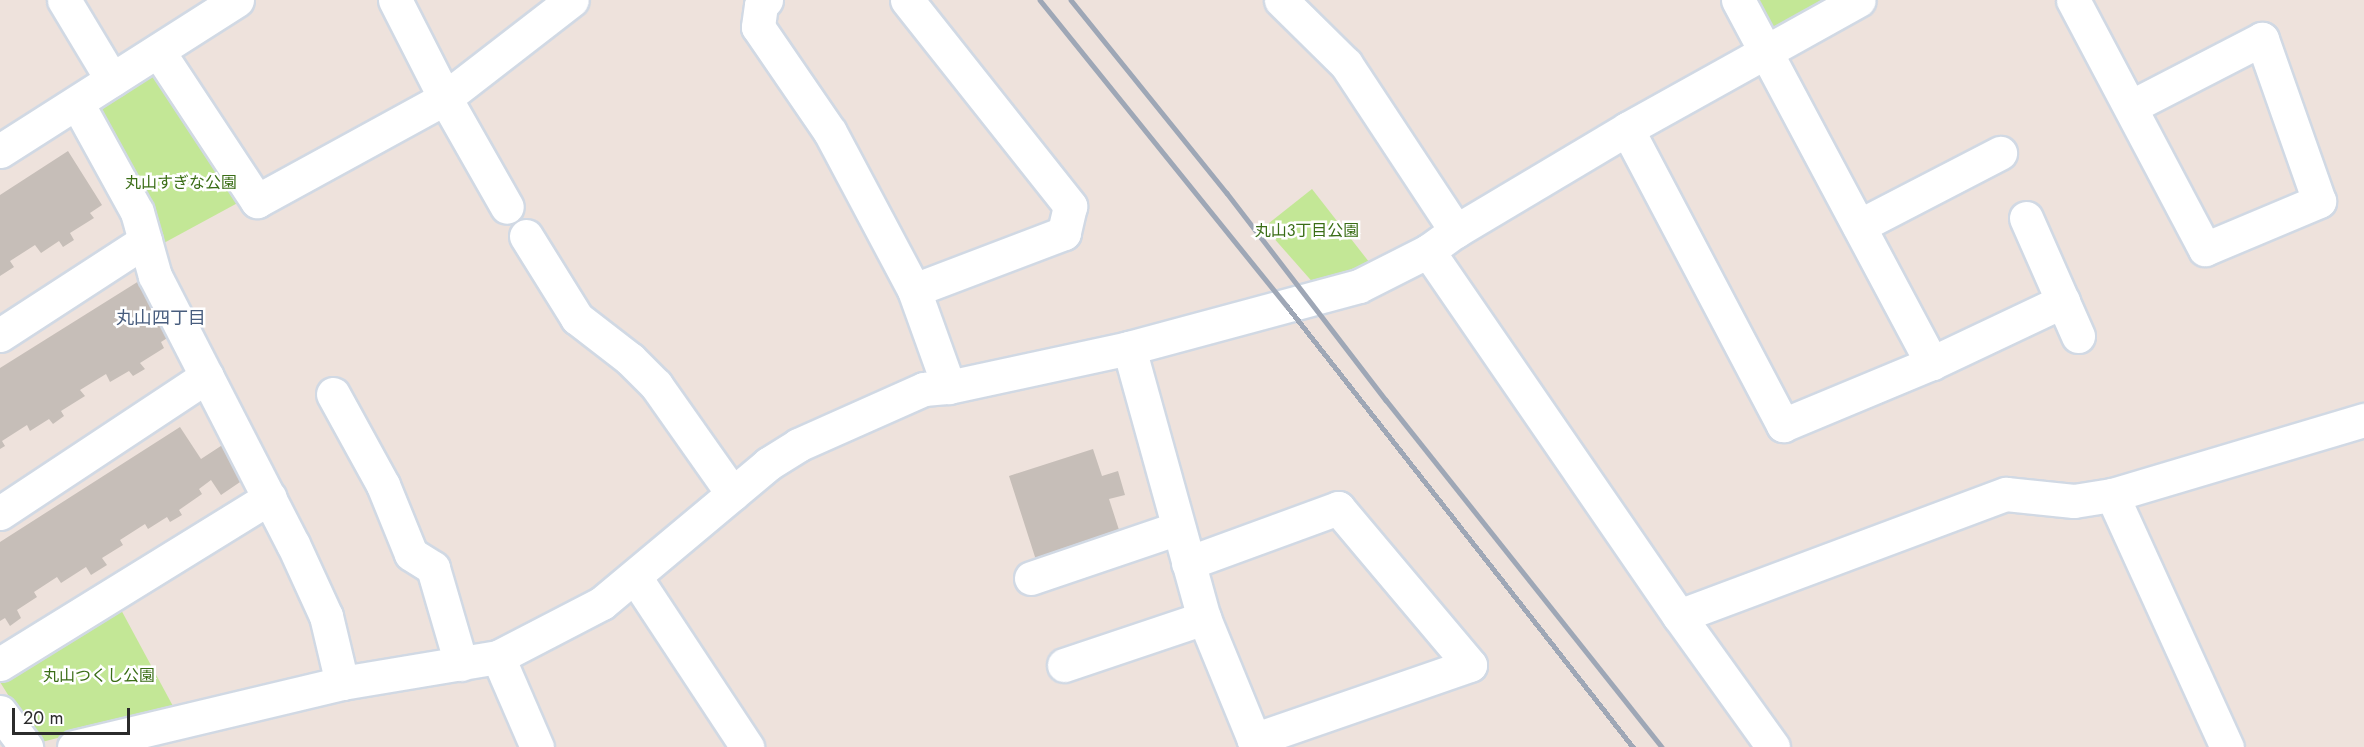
<!DOCTYPE html>
<html>
<head>
<meta charset="utf-8">
<style>
  body { margin:0 }
  #map { position:relative; width:2364px; height:747px; overflow:hidden; background:#eee2dc; font-family:Jost,"Noto Sans JP",sans-serif }
  div>[style] { position:absolute }
  .green>* { inset:0; background:#c3e796 }
  .building>* { inset:0; background:#c6beb8 }
  .roads { filter:drop-shadow(2px 0 #d1d9e4) drop-shadow(-2px 0 #d1d9e4) drop-shadow(0 2px #d1d9e4) drop-shadow(0 -2px #d1d9e4) }
  .minor>* { height:33px; margin:-16.5px; padding:0 16.5px; transform-origin:16.5px; border-radius:16.5px; background:#fff }
  .rail>* { height:4.5px; margin:-2.25px; padding:0 2.25px; transform-origin:2.25px; border-radius:2.25px; background:#9ea7b6 }
  span { translate:-50% -50%; white-space:nowrap; text-align:center; line-height:1.15; -webkit-text-stroke:5px #fff; paint-order:stroke }
  .park-label { font-size:16px; color:#3a6d16 }
  .neighbourhood-label { font-size:18px; color:#485d7e }
  .scale { position:absolute; left:12px; top:708px; width:118px; height:27px; box-sizing:border-box; border:3px solid #2b2b2b; border-top:0; padding-left:8px; font-size:18px; line-height:21px; white-space:nowrap; color:#2b2b2b; -webkit-text-stroke:4px #fff; paint-order:stroke }
</style>
</head>
<body>
<div id="map">
  <div class="green">
    <div style="clip-path:polygon(1752px 0,1830px 0,1769px 33px)"></div>
    <div style="clip-path:polygon(156px 65px,245px 199px,162px 244px,93px 108px)"></div>
    <div style="clip-path:polygon(1312px 189px,1373px 267px,1316px 286px,1264px 227px)"></div>
    <div style="clip-path:polygon(119px 606px,174px 708px,38px 743px,0 682px,0 677px)"></div>
  </div>
  <div class="building">
    <div style="clip-path:polygon(68px 151px,102px 205px,90px 213px,94px 218px,70px 233px,74px 240px,63px 247px,59px 241px,41px 253px,35px 245px,10px 261px,14px 267px,0 276px,0 195px)"></div>
    <div style="clip-path:polygon(139px 281px,172px 335px,161px 342px,164px 348px,140px 363px,145px 369px,133px 376px,129px 371px,110px 382px,106px 374px,80px 390px,85px 396px,61px 411px,64px 416px,53px 424px,49px 419px,30px 431px,27px 425px,2px 441px,5px 446px,0 449px,0 368px)"></div>
    <div style="clip-path:polygon(180px 427px,201px 459px,227px 442px,242px 467px,236px 471px,243px 480px,221px 495px,211px 480px,199px 489px,202px 494px,179px 510px,182px 515px,170px 522px,167px 517px,148px 529px,145px 524px,120px 540px,123px 545px,102px 558px,107px 565px,91px 575px,86px 567px,61px 583px,57px 577px,34px 592px,37px 597px,17px 610px,21px 618px,10px 626px,5px 618px,0 621px,0 542px)"></div>
    <div style="clip-path:polygon(1093px 449px,1102px 476px,1118px 471px,1125px 495px,1109px 499px,1120px 533px,1036px 560px,1009px 476px)"></div>
  </div>
  <div class="roads">
    <div class="minor">
      <div style="left:64px;top:0;width:93px;rotate:59deg"></div>
      <div style="left:395px;top:0;width:110px;rotate:63deg"></div>
      <div style="left:445px;top:98px;width:125px;rotate:60.4deg"></div>
      <div style="left:766px;top:0;width:7px;rotate:135deg"></div>
      <div style="left:761px;top:5px;width:22px;rotate:98deg"></div>
      <div style="left:758px;top:27px;width:127px;rotate:55.6deg"></div>
      <div style="left:830px;top:132px;width:179px;rotate:62deg"></div>
      <div style="left:914px;top:290px;width:103px;rotate:70.2deg"></div>
      <div style="left:907px;top:0;width:263px;rotate:51.6deg"></div>
      <div style="left:1070px;top:206px;width:28px;rotate:103deg"></div>
      <div style="left:1064px;top:233px;width:160px;rotate:159.2deg"></div>
      <div style="left:1281px;top:0;width:91px;rotate:44.6deg"></div>
      <div style="left:1346px;top:64px;width:200px;rotate:56.6deg"></div>
      <div style="left:1738px;top:0;width:412px;rotate:61.9deg"></div>
      <div style="left:2073px;top:0;width:282px;rotate:62.1deg"></div>
      <div style="left:2205px;top:249px;width:124px;rotate:-22.8deg"></div>
      <div style="left:2319px;top:201px;width:172px;rotate:-109.4deg"></div>
      <div style="left:2262px;top:39px;width:148px;rotate:152.7deg"></div>
      <div style="left:158px;top:51px;width:180px;rotate:56.6deg"></div>
      <div style="left:257px;top:201px;width:214px;rotate:-28.7deg"></div>
      <div style="left:445px;top:98px;width:160px;rotate:-37.7deg"></div>
      <div style="left:77px;top:103px;width:124px;rotate:61.2deg"></div>
      <div style="left:137px;top:212px;width:66px;rotate:74.3deg"></div>
      <div style="left:155px;top:276px;width:301px;rotate:62.8deg"></div>
      <div style="left:293px;top:544px;width:79px;rotate:65.4deg"></div>
      <div style="left:326px;top:616px;width:69px;rotate:76.6deg"></div>
      <div style="left:1627px;top:129px;width:335px;rotate:62.2deg"></div>
      <div style="left:1783px;top:425px;width:161px;rotate:-22.6deg"></div>
      <div style="left:1932px;top:363px;width:145px;rotate:-25.3deg"></div>
      <div style="left:0;top:151px;width:281px;rotate:-32.5deg"></div>
      <div style="left:2026px;top:218px;width:129px;rotate:66.2deg"></div>
      <div style="left:1859px;top:226px;width:159px;rotate:-27.4deg"></div>
      <div style="left:526px;top:236px;width:97px;rotate:58.1deg"></div>
      <div style="left:577px;top:318px;width:67px;rotate:37.7deg"></div>
      <div style="left:630px;top:359px;width:37px;rotate:45deg"></div>
      <div style="left:656px;top:385px;width:133px;rotate:54.8deg"></div>
      <div style="left:1428px;top:251px;width:443px;rotate:55.5deg"></div>
      <div style="left:1679px;top:616px;width:161px;rotate:54.3deg"></div>
      <div style="left:0;top:335px;width:173px;rotate:-33deg"></div>
      <div style="left:1129px;top:348px;width:280px;rotate:74.5deg"></div>
      <div style="left:1204px;top:618px;width:139px;rotate:67.7deg"></div>
      <div style="left:333px;top:394px;width:104px;rotate:61.2deg"></div>
      <div style="left:383px;top:485px;width:74px;rotate:67.9deg"></div>
      <div style="left:411px;top:554px;width:26px;rotate:32deg"></div>
      <div style="left:433px;top:568px;width:100px;rotate:73.7deg"></div>
      <div style="left:2112px;top:495px;width:277px;rotate:65.5deg"></div>
      <div style="left:0;top:513px;width:248px;rotate:-33.5deg"></div>
      <div style="left:1188px;top:563px;width:160px;rotate:-20.1deg"></div>
      <div style="left:1338px;top:508px;width:205px;rotate:49.9deg"></div>
      <div style="left:1470px;top:665px;width:229px;rotate:160.9deg"></div>
      <div style="left:635px;top:577px;width:204px;rotate:56.6deg"></div>
      <div style="left:1031px;top:578px;width:155px;rotate:-18.8deg"></div>
      <div style="left:1679px;top:616px;width:349px;rotate:-20.5deg"></div>
      <div style="left:2006px;top:494px;width:68px;rotate:5.9deg"></div>
      <div style="left:2074px;top:501px;width:38px;rotate:-9deg"></div>
      <div style="left:2112px;top:495px;width:263px;rotate:-16.6deg"></div>
      <div style="left:498px;top:657px;width:98px;rotate:66.6deg"></div>
      <div style="left:0;top:664px;width:317px;rotate:-31.7deg"></div>
      <div style="left:1064px;top:665px;width:148px;rotate:-18.6deg"></div>
      <div style="left:0;top:712px;width:44px;rotate:53.4deg"></div>
      <div style="left:74px;top:747px;width:276px;rotate:-13.4deg"></div>
      <div style="left:342px;top:683px;width:158px;rotate:-9.5deg"></div>
      <div style="left:498px;top:657px;width:117px;rotate:-27.4deg"></div>
      <div style="left:602px;top:603px;width:217px;rotate:-39.9deg"></div>
      <div style="left:768px;top:464px;width:36px;rotate:-32deg"></div>
      <div style="left:798px;top:445px;width:138px;rotate:-24deg"></div>
      <div style="left:924px;top:389px;width:25px;rotate:-5deg"></div>
      <div style="left:949px;top:387px;width:184px;rotate:-12.2deg"></div>
      <div style="left:1129px;top:348px;width:238px;rotate:-15.1deg"></div>
      <div style="left:1359px;top:286px;width:77px;rotate:-26.9deg"></div>
      <div style="left:1428px;top:251px;width:34px;rotate:-36deg"></div>
      <div style="left:1456px;top:231px;width:199px;rotate:-30.8deg"></div>
      <div style="left:1627px;top:129px;width:265px;rotate:-29.1deg"></div>
    </div>
  </div>
  <div class="rail">
    <div style="left:1040px;top:0;width:393px;rotate:51.1deg"></div>
    <div style="left:1287px;top:306px;width:561px;rotate:51.88deg"></div>
    <div style="left:1071px;top:0;width:248px;rotate:51.1deg"></div>
    <div style="left:1227px;top:193px;width:261px;rotate:52.5deg"></div>
    <div style="left:1386px;top:400px;width:443px;rotate:51.5deg"></div>
  </div>
  <div class="park-label">
    <span style="left:181px;top:183px">丸山すぎな公園</span>
    <span style="left:1307px;top:231px">丸山3丁目公園</span>
    <span style="left:99px;top:676px">丸山つくし公園</span>
  </div>
  <div class="neighbourhood-label">
    <span style="left:161px;top:318px">丸山四丁目</span>
  </div>
  <div class="scale">20 m</div>
</div>
</body>
</html>
